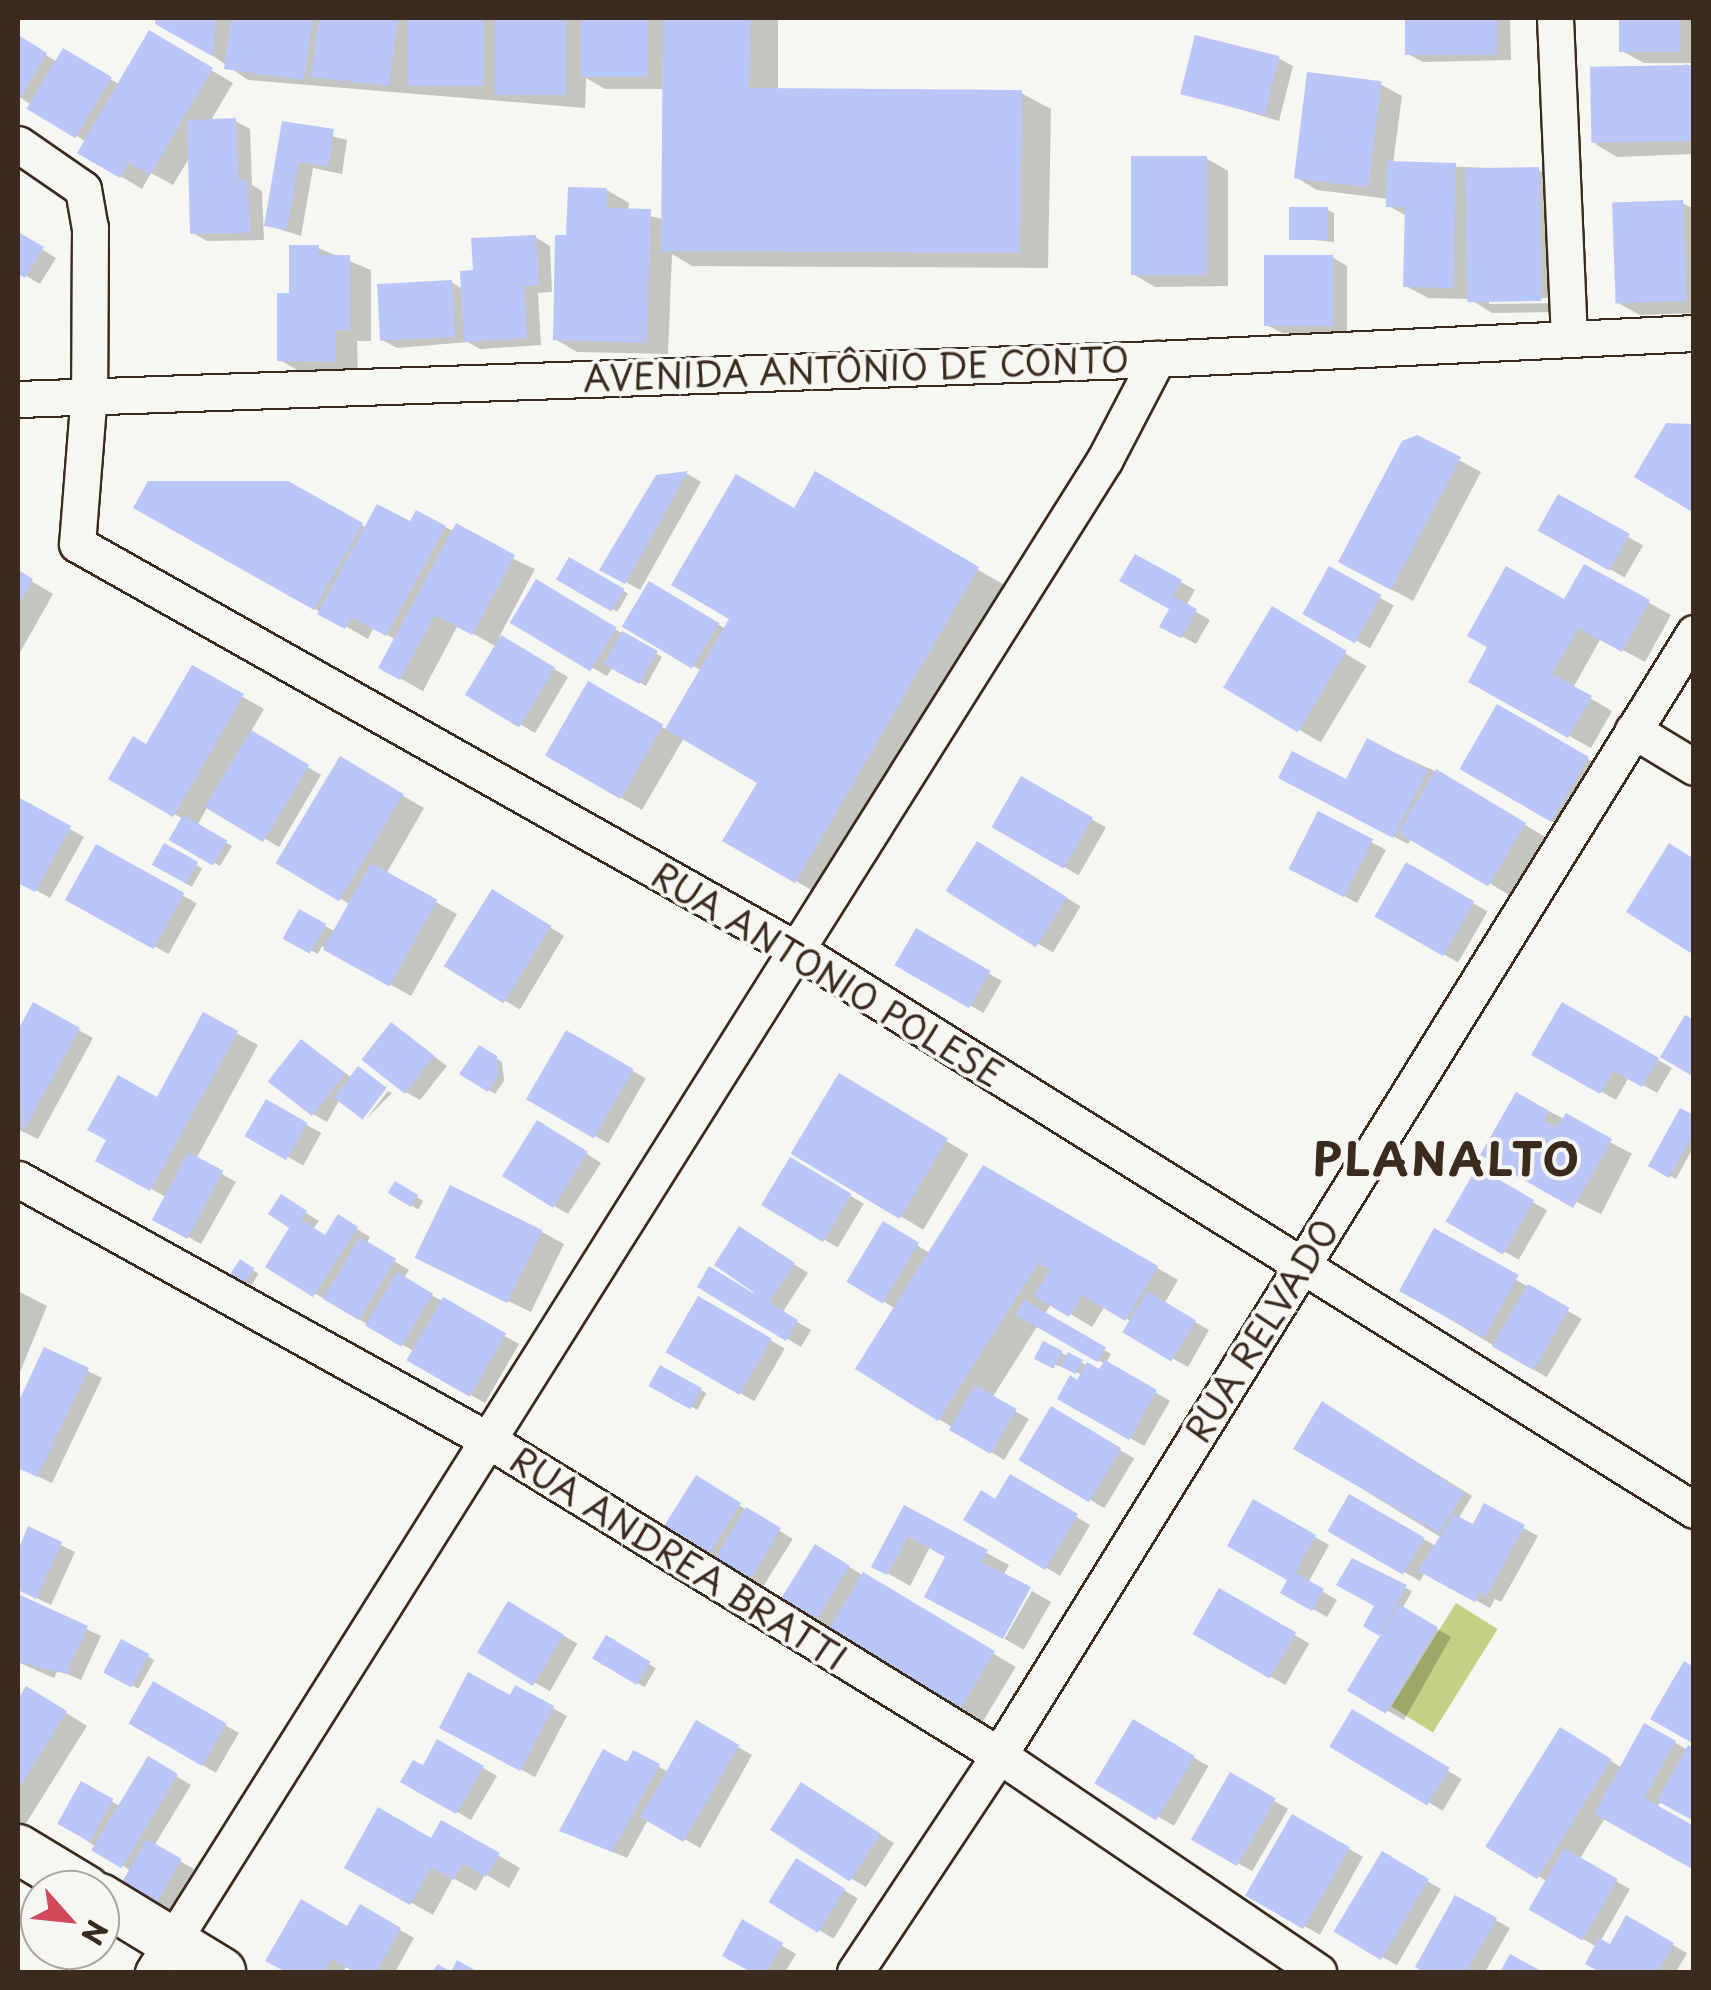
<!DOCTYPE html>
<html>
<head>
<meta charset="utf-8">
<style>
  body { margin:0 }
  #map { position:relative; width:1711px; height:1990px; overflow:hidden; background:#f6f6f2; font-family:"Playpen Sans",sans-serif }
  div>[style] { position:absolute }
  .green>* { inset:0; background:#c4d185; transform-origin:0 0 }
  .shadow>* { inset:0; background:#0003; transform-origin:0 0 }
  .building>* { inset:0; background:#bac6f7; transform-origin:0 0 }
  .roads { filter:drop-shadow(2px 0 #3b2a1e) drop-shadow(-2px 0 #3b2a1e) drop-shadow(0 2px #3b2a1e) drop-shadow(0 -2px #3b2a1e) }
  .street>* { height:35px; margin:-17.5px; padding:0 17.5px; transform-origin:17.5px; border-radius:17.5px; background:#f6f6f2 }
  .secondary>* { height:48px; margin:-24px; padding:0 24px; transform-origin:24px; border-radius:24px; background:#f6f6f2 }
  span { translate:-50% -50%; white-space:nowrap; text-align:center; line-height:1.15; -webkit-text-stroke:8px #f6f6f2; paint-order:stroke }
  .street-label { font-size:35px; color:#3b2a1e }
  .district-label { font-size:45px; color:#3b2a1e; font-weight:700; letter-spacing:2.5px }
  .frame { position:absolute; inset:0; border:20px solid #3b2a1e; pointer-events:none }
  .north { position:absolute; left:20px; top:1870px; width:100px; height:100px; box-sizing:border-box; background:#f6f6f2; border:2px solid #aba49d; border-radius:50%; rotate:117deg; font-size:28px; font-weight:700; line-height:40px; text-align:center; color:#3b2a1e }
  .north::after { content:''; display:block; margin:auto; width:35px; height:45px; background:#d1495b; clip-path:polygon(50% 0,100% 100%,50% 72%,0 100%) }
</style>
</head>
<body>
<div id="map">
  <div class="green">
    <div style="left:1456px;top:1603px;width:49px;height:122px;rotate:32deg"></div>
  </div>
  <div class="shadow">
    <div style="clip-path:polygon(158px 18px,778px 18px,778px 91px,1021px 93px,1051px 109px,1048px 268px,692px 266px,672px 254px,668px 354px,577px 352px,555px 339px,569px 237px,607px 190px,629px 203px,628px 211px,663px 219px,665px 89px,605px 89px,586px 78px,585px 108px,248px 80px)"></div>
    <div style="clip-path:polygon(1427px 18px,1510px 18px,1511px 60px,1423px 62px,1408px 54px)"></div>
    <div style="clip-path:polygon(1621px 18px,1694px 18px,1694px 63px,1644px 63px,1622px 51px)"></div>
    <div style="clip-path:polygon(150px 34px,233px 83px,210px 122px,235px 121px,250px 129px,252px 185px,262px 191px,264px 240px,207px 241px,193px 233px,191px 155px,173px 185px,151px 173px,142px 189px,80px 152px,86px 142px,18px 96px,18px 37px,57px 62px,64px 51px,120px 85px)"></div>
    <div style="clip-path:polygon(1278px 58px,1293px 66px,1279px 121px,1183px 92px)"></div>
    <div style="clip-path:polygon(1686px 64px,1694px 68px,1694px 154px,1617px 157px,1595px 144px)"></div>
    <div style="clip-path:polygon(evenodd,1380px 84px,1402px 96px,1393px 164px,1538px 170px,1560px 182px,1562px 312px,1492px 313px,1470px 299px,1428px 298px,1406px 286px,1408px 217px,1389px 206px,1389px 199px,1317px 190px,1295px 177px,1380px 84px,1554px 298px,1554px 303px,1489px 304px,1489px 299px,1554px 298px)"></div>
    <div style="clip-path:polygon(284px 124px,347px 140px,342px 174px,313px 168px,301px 236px,266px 225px)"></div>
    <div style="clip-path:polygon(1206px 158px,1228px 171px,1228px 286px,1155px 287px,1133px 274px)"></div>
    <div style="clip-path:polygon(1682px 203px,1694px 209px,1694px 313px,1640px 315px,1618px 303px)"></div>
    <div style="clip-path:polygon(1328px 210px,1334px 213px,1334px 242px,1292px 238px)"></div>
    <div style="clip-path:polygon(18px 234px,56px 258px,40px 284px,18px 271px)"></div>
    <div style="clip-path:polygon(535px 237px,550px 246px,552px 292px,538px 293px,541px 345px,480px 349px,468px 342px,397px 348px,382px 340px,451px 282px,463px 289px,476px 272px)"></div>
    <div style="clip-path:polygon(318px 248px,371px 270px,371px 341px,357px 341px,358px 373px,302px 373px,280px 360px,291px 296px)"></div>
    <div style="clip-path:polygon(1332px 257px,1347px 266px,1347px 333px,1282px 333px,1267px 325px)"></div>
    <div style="clip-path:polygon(1459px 460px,1481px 472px,1413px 601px,1363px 574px)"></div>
    <div style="clip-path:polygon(688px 474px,701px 482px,640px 590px,603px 569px,657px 477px)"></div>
    <div style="clip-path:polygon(816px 475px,1006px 586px,825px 898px,726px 840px,760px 782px,684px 738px,642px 810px,548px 754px,589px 684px,667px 730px,702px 671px,625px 626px,650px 584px,726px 629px)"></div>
    <div style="clip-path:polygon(287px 484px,367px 528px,411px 525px,417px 514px,535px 569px,499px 637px,568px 677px,535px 733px,469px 694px,497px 647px,458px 625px,423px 691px,381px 668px,396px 640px,374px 627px,368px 639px,137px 507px)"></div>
    <div style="left:1559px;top:497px;width:97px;height:37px;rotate:30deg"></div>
    <div style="clip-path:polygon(1136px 557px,1195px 590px,1186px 606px,1210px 620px,1196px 644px,1163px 626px,1172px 608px)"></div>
    <div style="left:570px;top:560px;width:67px;height:21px;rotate:30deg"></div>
    <div style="clip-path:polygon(1585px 567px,1671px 615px,1645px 662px,1601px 638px,1573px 688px,1612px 711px,1591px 748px,1471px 681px,1565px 602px)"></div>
    <div style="left:1330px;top:570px;width:73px;height:49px;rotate:29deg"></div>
    <div style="clip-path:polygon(18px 573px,53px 594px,18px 656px)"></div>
    <div style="clip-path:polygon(537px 583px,662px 657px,646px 686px,613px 667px,607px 676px,514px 623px)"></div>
    <div style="left:1273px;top:610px;width:109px;height:89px;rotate:31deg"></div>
    <div style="clip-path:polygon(192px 668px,264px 709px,250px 733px,321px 775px,279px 847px,208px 806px,197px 826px,232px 846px,220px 866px,172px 839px,183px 819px,112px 778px,147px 747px)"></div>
    <div style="left:1498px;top:707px;width:129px;height:72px;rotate:30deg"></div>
    <div style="clip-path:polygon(1368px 741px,1437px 772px,1547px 838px,1511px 896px,1412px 837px,1408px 844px,1295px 785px,1347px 782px)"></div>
    <div style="clip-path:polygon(340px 759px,424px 808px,386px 874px,457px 914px,411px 996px,322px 946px,318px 954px,287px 938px,300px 913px,336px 932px,351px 905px,279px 862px)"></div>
    <div style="left:1022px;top:779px;width:97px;height:55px;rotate:30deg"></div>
    <div style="clip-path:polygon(18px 800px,84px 837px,50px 898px,18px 880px)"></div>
    <div style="clip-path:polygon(1371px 842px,1386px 850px,1357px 903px,1291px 867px)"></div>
    <div style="left:977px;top:844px;width:121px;height:54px;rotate:31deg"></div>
    <div style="left:165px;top:847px;width:43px;height:21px;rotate:30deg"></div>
    <div style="left:97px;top:848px;width:114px;height:58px;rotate:29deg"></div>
    <div style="left:1407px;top:865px;width:93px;height:59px;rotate:30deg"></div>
    <div style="left:493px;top:893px;width:83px;height:86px;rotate:31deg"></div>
    <div style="left:917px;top:932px;width:98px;height:37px;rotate:30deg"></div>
    <div style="clip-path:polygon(34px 1006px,93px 1038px,38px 1139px,18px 1129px,18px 1036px)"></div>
    <div style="clip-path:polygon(1563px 1006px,1672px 1068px,1657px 1093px,1629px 1077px,1616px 1100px,1535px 1054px)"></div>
    <div style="clip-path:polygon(204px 1015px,258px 1045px,196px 1159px,236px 1182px,201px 1244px,154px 1218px,166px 1197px,98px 1160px,158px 1100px)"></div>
    <div style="left:567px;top:1033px;width:91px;height:75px;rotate:30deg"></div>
    <div style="clip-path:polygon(405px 1034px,447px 1066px,420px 1100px,406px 1092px)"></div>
    <div style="clip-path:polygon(480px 1048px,502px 1062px,504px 1081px,495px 1094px,463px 1073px)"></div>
    <div style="clip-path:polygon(316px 1051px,352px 1078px,327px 1122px,313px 1114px)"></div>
    <div style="left:840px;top:1077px;width:150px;height:88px;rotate:31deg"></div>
    <div style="clip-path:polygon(388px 1091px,392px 1093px,366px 1119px)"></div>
    <div style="left:1517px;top:1095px;width:129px;height:68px;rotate:27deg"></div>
    <div style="left:267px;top:1103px;width:62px;height:37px;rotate:29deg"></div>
    <div style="clip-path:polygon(1694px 1118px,1694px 1146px,1676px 1179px,1651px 1165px)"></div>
    <div style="clip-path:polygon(552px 1131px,601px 1163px,568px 1214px,554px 1206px)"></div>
    <div style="left:791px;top:1160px;width:85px;height:51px;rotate:31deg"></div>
    <div style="left:1477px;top:1170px;width:81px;height:57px;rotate:30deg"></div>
    <div style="left:395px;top:1184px;width:33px;height:10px;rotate:31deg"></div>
    <div style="clip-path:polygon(282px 1198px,319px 1221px,313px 1229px,327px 1238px,339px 1218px,370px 1237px,366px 1244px,409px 1270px,403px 1279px,519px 1344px,485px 1403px,410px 1360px,415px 1352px,268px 1266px,292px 1227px)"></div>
    <div style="clip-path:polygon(1070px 1217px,1178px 1280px,1164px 1304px,1209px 1330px,1188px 1367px,1126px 1332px,1132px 1322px,1105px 1306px,1092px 1327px,1052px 1303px,1044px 1315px,1111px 1354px,1106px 1363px,1170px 1401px,1144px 1446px,1060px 1398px,1083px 1375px,1037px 1358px,1044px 1344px,1100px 1372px,1105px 1364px,1038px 1325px,992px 1398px,1029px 1419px,1004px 1460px,858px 1368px,896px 1309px,849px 1281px,884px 1225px,928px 1252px)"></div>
    <div style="left:1435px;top:1231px;width:171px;height:68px;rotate:31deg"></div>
    <div style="clip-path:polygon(542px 1232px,564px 1244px,531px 1312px,441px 1269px)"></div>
    <div style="clip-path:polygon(753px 1238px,808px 1273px,782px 1313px,811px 1330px,801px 1347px,700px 1286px,753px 1295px)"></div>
    <div style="left:240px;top:1262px;width:22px;height:14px;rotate:32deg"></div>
    <div style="clip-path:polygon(18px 1291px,47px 1306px,18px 1377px)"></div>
    <div style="left:699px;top:1299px;width:99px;height:61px;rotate:30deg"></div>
    <div style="clip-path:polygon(45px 1350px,102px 1378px,52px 1483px,18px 1467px,18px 1409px)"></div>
    <div style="left:661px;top:1368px;width:52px;height:19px;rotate:29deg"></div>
    <div style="left:1052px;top:1409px;width:96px;height:58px;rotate:31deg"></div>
    <div style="clip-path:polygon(1345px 1417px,1472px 1496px,1458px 1519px,1474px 1528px,1485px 1507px,1538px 1536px,1501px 1602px,1495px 1599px,1490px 1608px,1425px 1572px,1420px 1581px,1331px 1531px,1350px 1498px,1436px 1546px,1442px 1538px,1296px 1448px)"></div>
    <div style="clip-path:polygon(1011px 1477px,1090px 1525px,1060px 1576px,966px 1519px,996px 1502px)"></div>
    <div style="left:697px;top:1479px;width:113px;height:60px;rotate:32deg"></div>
    <div style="clip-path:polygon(1254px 1502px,1329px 1545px,1308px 1583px,1337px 1600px,1327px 1617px,1283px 1592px,1290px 1580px)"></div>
    <div style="clip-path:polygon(905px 1509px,1009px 1565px,1003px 1576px,930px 1547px,910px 1586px,875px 1566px)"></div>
    <div style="clip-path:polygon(30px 1530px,75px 1552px,51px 1605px,18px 1589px,18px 1557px)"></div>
    <div style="left:816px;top:1547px;width:233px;height:64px;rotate:31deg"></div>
    <div style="clip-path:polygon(1353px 1561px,1412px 1591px,1402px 1609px,1451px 1637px,1404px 1720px,1353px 1691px,1384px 1636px,1366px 1625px,1378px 1605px)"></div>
    <div style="left:1032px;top:1591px;width:22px;height:55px;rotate:30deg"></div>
    <div style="left:1220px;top:1592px;width:103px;height:48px;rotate:30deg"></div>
    <div style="clip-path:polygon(18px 1597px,101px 1636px,81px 1680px,58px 1670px,54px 1678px,20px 1663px,18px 1668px)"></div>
    <div style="left:509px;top:1604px;width:79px;height:55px;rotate:30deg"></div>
    <div style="left:607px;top:1639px;width:57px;height:22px;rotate:31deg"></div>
    <div style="left:122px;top:1642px;width:37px;height:33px;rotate:29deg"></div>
    <div style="left:154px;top:1684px;width:98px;height:46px;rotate:30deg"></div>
    <div style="clip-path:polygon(516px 1688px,567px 1716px,535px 1777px,442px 1727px,511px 1698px)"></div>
    <div style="clip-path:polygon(18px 1701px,49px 1702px,87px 1726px,23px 1828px,18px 1824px)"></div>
    <div style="left:1352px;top:1713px;width:128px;height:37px;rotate:31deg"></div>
    <div style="left:1134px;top:1723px;width:86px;height:69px;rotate:30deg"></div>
    <div style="clip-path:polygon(697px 1724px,752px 1755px,700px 1848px,649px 1818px,627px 1858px,562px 1830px,634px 1753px,670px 1773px)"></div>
    <div style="clip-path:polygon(1645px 1726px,1688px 1750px,1657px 1808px,1605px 1818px,1579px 1860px,1630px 1889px,1600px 1942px,1611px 1948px,1627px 1919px,1687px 1953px,1676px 1972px,1604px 1972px,1588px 1963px,1597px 1947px,1532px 1909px,1548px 1882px,1490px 1846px,1583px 1743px,1622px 1768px)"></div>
    <div style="clip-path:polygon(438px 1742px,497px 1776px,471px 1820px,404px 1781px,424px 1768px)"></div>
    <div style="clip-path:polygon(149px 1760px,191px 1785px,154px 1846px,194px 1869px,166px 1918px,121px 1892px,132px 1872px,60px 1822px,82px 1784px,121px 1807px)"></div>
    <div style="left:1231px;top:1776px;width:66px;height:72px;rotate:30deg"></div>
    <div style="clip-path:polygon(816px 1794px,894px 1843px,866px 1887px,852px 1879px)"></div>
    <div style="left:1293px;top:1818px;width:80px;height:89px;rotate:29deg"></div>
    <div style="clip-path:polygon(442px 1823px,520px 1868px,509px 1888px,485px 1874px,476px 1891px,453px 1878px,433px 1915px,348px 1867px,432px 1841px)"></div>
    <div style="left:1382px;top:1855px;width:68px;height:88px;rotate:30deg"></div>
    <div style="left:797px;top:1862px;width:71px;height:47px;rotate:31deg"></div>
    <div style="clip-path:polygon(1456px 1898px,1510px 1928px,1485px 1972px,1430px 1972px,1419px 1966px)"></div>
    <div style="clip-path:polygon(361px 1908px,414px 1938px,395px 1972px,359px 1972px,347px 1965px,343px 1972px,291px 1972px,268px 1960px,348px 1929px)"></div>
    <div style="clip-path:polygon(743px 1923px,796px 1954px,785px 1972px,756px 1972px,725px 1955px)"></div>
  </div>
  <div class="building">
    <div style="clip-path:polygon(156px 18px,217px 18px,212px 56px,155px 24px)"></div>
    <div style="clip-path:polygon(231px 18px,313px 18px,304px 80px,224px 69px)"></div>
    <div style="clip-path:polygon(319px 18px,398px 18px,389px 86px,311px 77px)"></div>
    <div style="left:408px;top:18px;width:75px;height:68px"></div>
    <div style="left:495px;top:18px;width:71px;height:77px"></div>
    <div style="left:581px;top:18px;width:67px;height:59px"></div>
    <div style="clip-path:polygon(663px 18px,750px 18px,749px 88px,1022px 90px,1020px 253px,661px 251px)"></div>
    <div style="left:1405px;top:18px;width:92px;height:37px"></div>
    <div style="left:1619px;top:18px;width:61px;height:34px"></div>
    <div style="clip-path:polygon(149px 30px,213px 68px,150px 175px,128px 162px,120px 178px,77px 153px)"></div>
    <div style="clip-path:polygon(18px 35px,47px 53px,18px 102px)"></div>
    <div style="left:1195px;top:35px;width:87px;height:61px;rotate:14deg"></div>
    <div style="left:63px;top:48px;width:57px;height:71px;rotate:31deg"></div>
    <div style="left:1693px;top:65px;width:76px;height:103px;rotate:89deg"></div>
    <div style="left:1307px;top:72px;width:75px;height:107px;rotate:7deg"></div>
    <div style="clip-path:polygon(236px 118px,238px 180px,248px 180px,250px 233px,190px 234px,187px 120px)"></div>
    <div style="clip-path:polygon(282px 121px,334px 129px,328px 167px,299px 162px,287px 230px,264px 226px)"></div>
    <div style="left:1131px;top:156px;width:76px;height:119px"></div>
    <div style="clip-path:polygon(1387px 161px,1456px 163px,1453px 288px,1403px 287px,1405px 207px,1386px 207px)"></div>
    <div style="left:1539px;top:167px;width:134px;height:74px;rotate:89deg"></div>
    <div style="clip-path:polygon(568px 187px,607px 188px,607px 208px,651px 209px,647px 343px,553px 340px,555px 235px,566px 235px)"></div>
    <div style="left:1683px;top:200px;width:101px;height:71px;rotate:88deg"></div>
    <div style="left:1289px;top:207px;width:39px;height:33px"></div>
    <div style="clip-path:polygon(18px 232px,44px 247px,25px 278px,18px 274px)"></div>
    <div style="clip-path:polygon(536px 235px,539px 285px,524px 286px,527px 338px,464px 342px,460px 271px,473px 270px,471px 238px)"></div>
    <div style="clip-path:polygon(289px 245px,319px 245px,318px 255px,350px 255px,350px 330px,336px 330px,336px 362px,277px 361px,277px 293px,289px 293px)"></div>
    <div style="left:1264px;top:255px;width:69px;height:71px"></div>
    <div style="left:452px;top:280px;width:57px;height:75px;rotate:87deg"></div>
    <div style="clip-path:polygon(1666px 423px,1694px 424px,1694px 513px,1634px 477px)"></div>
    <div style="clip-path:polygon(1417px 435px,1461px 457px,1391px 590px,1338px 562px,1402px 441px)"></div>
    <div style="clip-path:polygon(688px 471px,625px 584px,599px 570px,656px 475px)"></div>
    <div style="clip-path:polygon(815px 471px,979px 567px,795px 883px,722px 841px,757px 783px,665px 729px,729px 619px,671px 585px,736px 474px,794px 508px)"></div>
    <div style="clip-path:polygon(148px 481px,288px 481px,363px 523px,314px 610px,133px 508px)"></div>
    <div style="left:1558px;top:494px;width:82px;height:42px;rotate:29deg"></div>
    <div style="clip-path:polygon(377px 504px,410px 521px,416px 510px,446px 526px,386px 636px,351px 617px,345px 629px,317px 614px)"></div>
    <div style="clip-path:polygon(456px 523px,515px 555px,472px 635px,435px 615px,400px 680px,378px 668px)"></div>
    <div style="clip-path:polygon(1135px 554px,1182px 580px,1173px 596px,1197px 609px,1181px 638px,1159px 627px,1169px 609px,1119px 581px)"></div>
    <div style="left:569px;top:557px;width:64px;height:26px;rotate:30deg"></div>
    <div style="clip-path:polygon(1584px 564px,1650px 600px,1622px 652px,1578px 628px,1552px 674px,1592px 696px,1568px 738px,1468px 682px,1487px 647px,1467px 636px,1506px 566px,1564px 599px)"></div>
    <div style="left:1329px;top:566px;width:60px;height:55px;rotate:29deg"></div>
    <div style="clip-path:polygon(18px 570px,33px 579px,18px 606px)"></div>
    <div style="left:536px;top:579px;width:94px;height:51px;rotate:31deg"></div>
    <div style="left:649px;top:581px;width:82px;height:53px;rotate:31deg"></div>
    <div style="left:1272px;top:606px;width:87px;height:95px;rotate:31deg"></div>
    <div style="left:622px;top:631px;width:41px;height:38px;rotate:29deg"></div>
    <div style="left:501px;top:635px;width:63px;height:70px;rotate:31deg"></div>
    <div style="clip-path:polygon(192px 665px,244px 694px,173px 817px,108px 779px,133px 736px,146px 744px)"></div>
    <div style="left:588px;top:681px;width:87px;height:86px;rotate:30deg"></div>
    <div style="left:1497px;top:704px;width:106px;height:75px;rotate:30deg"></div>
    <div style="left:251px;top:730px;width:68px;height:90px;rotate:31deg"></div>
    <div style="clip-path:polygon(1367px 738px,1428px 770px,1393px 838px,1278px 778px,1292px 751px,1346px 779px)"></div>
    <div style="left:340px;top:756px;width:74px;height:125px;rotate:31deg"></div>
    <div style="left:1436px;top:769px;width:105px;height:74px;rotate:31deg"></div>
    <div style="left:1021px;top:776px;width:83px;height:59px;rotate:30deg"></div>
    <div style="clip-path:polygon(18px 797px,71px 826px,35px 892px,18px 883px)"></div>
    <div style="left:1318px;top:811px;width:62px;height:65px;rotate:27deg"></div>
    <div style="left:183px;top:815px;width:51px;height:29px;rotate:30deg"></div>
    <div style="left:977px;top:841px;width:106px;height:59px;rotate:32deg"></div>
    <div style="left:164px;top:843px;width:39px;height:25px;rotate:29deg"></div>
    <div style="clip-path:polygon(1669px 843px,1694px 859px,1694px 955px,1626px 912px)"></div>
    <div style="left:96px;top:844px;width:101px;height:64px;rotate:29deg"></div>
    <div style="left:1406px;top:862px;width:79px;height:63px;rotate:30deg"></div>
    <div style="left:371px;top:863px;width:76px;height:99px;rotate:29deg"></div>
    <div style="left:492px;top:889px;width:70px;height:91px;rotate:32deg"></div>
    <div style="left:299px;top:909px;width:31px;height:34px;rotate:29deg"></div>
    <div style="left:916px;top:928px;width:86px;height:43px;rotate:30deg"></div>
    <div style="clip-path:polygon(33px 1002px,80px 1028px,22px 1133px,18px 1030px)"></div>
    <div style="clip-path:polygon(1562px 1002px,1659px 1058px,1642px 1087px,1614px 1071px,1600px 1094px,1531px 1055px)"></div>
    <div style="clip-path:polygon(203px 1012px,238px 1031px,150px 1191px,95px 1161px,106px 1140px,87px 1130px,118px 1075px,157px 1097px)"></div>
    <div style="clip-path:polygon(1685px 1015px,1694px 1020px,1694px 1077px,1660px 1057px)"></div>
    <div style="left:391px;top:1022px;width:55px;height:48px;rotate:38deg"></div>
    <div style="left:566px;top:1030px;width:78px;height:80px;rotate:30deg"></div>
    <div style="left:301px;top:1039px;width:56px;height:54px;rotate:38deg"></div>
    <div style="clip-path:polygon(479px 1045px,497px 1056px,498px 1076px,488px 1092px,459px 1074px)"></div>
    <div style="left:358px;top:1066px;width:36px;height:40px;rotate:37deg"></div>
    <div style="left:839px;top:1073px;width:127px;height:94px;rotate:31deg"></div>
    <div style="clip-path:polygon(1516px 1092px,1549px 1111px,1544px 1121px,1557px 1128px,1566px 1113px,1612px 1139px,1573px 1208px,1480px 1155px)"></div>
    <div style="left:266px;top:1099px;width:48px;height:43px;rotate:30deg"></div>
    <div style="clip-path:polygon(1680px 1108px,1694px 1115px,1694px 1132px,1669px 1178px,1648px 1166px)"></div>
    <div style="left:537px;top:1120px;width:60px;height:66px;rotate:32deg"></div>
    <div style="left:188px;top:1152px;width:40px;height:77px;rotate:28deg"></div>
    <div style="left:790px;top:1157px;width:72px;height:56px;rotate:31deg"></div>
    <div style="clip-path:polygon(983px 1165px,1158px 1266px,1125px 1321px,1082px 1295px,1069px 1317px,1034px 1296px,1050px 1270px,1039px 1264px,1046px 1251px,938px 1421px,855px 1369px)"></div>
    <div style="left:1477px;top:1167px;width:66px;height:63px;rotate:30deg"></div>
    <div style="left:395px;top:1181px;width:27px;height:14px;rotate:31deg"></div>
    <div style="left:450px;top:1185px;width:103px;height:81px;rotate:26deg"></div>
    <div style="clip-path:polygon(281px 1194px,307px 1211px,301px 1219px,325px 1235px,338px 1214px,358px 1227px,313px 1297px,265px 1267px,289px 1228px,268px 1214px)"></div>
    <div style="left:883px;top:1221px;width:42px;height:71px;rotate:31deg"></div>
    <div style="clip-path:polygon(739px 1226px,795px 1263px,769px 1302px,798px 1320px,786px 1341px,697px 1287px,709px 1266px,766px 1301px,714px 1265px)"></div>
    <div style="left:1434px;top:1228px;width:97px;height:72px;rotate:29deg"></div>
    <div style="left:360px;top:1237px;width:42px;height:72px;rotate:31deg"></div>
    <div style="left:240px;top:1259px;width:17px;height:19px;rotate:33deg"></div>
    <div style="left:397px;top:1272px;width:42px;height:62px;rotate:31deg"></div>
    <div style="left:1528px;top:1284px;width:48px;height:72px;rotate:30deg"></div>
    <div style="left:1147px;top:1291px;width:57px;height:48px;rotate:31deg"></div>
    <div style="left:698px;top:1296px;width:85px;height:65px;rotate:30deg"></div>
    <div style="left:443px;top:1297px;width:73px;height:73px;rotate:30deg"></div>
    <div style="left:1024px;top:1300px;width:95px;height:17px;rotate:30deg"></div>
    <div style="left:1043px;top:1341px;width:22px;height:20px;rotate:27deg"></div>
    <div style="clip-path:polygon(44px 1347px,89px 1368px,37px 1477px,18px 1468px,18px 1403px)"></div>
    <div style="left:1068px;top:1352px;width:17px;height:16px;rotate:28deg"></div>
    <div style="clip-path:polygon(1105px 1360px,1157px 1390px,1129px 1440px,1057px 1399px,1070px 1375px,1077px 1380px,1087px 1362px,1099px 1369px)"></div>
    <div style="left:660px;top:1365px;width:48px;height:24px;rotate:29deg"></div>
    <div style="left:975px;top:1385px;width:48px;height:52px;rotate:30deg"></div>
    <div style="clip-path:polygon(1322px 1401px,1464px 1493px,1439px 1533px,1293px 1449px)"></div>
    <div style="left:1051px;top:1406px;width:82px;height:63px;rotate:31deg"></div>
    <div style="clip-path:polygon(1010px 1474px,1078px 1514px,1045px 1570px,963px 1520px,981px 1490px,995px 1499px)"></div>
    <div style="left:696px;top:1475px;width:53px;height:65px;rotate:32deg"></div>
    <div style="left:1349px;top:1494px;width:87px;height:43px;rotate:30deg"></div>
    <div style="clip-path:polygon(1253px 1499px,1316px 1535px,1295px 1573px,1324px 1589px,1312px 1611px,1280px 1593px,1287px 1580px,1227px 1546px)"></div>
    <div style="clip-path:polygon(1484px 1503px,1525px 1525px,1486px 1596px,1480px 1592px,1475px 1602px,1418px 1571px,1454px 1514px,1473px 1524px)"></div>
    <div style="clip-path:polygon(904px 1505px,988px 1550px,982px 1562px,1031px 1587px,1003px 1639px,924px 1597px,945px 1557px,908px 1536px,887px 1575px,871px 1567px)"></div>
    <div style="left:746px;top:1507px;width:41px;height:64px;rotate:31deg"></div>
    <div style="clip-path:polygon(28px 1526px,62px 1542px,36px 1599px,18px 1590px,18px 1551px)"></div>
    <div style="left:815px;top:1544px;width:41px;height:69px;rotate:32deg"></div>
    <div style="clip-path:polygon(1352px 1558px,1407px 1585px,1379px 1636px,1363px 1626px,1374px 1606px,1336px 1585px)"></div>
    <div style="left:863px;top:1572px;width:154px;height:73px;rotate:31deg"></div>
    <div style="left:1219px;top:1588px;width:89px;height:53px;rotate:30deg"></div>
    <div style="clip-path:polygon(18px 1594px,88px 1626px,66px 1674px,18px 1662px)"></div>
    <div style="left:508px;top:1601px;width:65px;height:60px;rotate:31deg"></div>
    <div style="left:1399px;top:1604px;width:45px;height:101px;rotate:31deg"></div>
    <div style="left:606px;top:1635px;width:52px;height:27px;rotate:31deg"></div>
    <div style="left:121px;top:1639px;width:32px;height:38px;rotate:28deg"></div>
    <div style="clip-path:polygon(1684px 1661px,1694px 1667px,1694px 1744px,1650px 1719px)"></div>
    <div style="clip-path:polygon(468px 1672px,510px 1695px,515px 1685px,554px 1706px,520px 1771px,439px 1728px)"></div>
    <div style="left:153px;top:1681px;width:85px;height:49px;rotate:30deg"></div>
    <div style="clip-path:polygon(26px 1686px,67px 1711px,18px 1790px,18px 1699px)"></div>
    <div style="left:1352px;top:1709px;width:114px;height:44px;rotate:31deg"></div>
    <div style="left:1133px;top:1719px;width:72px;height:75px;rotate:31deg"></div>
    <div style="left:696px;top:1720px;width:50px;height:112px;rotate:30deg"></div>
    <div style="clip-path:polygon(1644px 1723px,1676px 1741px,1644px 1798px,1694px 1826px,1694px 1870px,1594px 1814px)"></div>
    <div style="left:1560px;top:1727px;width:61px;height:141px;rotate:32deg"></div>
    <div style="clip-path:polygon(437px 1739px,484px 1766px,456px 1814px,400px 1782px,413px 1760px,423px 1765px)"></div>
    <div style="clip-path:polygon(1688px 1745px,1694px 1748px,1694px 1821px,1657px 1801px)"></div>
    <div style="clip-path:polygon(603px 1749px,627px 1762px,633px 1750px,660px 1764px,612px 1852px,559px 1831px)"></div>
    <div style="left:148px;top:1756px;width:35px;height:110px;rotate:31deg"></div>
    <div style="left:1230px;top:1772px;width:53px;height:78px;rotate:30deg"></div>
    <div style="left:81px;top:1781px;width:37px;height:49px;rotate:29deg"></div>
    <div style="left:801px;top:1782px;width:95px;height:57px;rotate:33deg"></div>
    <div style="clip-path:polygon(378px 1807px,431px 1838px,441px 1820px,500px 1853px,486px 1877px,463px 1864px,454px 1880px,431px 1867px,410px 1905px,344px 1868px)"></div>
    <div style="left:1292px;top:1814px;width:67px;height:94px;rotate:30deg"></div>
    <div style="left:147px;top:1839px;width:40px;height:61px;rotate:30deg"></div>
    <div style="left:1564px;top:1848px;width:62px;height:71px;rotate:30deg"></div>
    <div style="left:1382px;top:1851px;width:55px;height:94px;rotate:31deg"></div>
    <div style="left:796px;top:1858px;width:58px;height:52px;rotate:32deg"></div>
    <div style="clip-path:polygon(1455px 1895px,1497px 1918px,1466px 1972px,1425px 1972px,1415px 1967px)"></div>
    <div style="clip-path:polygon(301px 1899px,347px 1926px,360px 1904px,401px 1928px,376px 1972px,354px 1972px,332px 1959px,324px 1972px,286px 1972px,265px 1961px)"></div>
    <div style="clip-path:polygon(1626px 1915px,1674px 1943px,1658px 1972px,1600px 1972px,1585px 1964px,1599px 1938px,1610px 1944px)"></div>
    <div style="clip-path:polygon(742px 1919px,783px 1943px,766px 1972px,751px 1972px,722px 1956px)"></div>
    <div style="clip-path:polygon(1510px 1954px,1543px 1972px,1500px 1972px)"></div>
    <div style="clip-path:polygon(457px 1960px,478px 1972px,432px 1972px,438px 1964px,451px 1972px)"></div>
  </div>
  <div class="roads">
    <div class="street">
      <div style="left:1555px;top:18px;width:319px;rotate:87.5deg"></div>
      <div style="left:18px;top:144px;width:79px;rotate:34.7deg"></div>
      <div style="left:83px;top:189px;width:39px;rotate:80deg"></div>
      <div style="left:90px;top:227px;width:165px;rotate:90.3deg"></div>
      <div style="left:89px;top:392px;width:152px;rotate:94.5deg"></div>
      <div style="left:77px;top:544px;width:827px;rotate:29.42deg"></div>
      <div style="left:797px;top:950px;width:1057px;rotate:31.98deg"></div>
      <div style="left:18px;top:399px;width:1140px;rotate:-2.01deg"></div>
      <div style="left:1157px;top:359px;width:538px;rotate:-2.77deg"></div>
      <div style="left:1633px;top:730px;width:71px;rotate:31.2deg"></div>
      <div style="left:18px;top:1179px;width:538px;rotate:29.04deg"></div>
      <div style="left:488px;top:1440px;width:600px;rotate:31.65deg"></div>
      <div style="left:999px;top:1755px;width:386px;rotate:34.2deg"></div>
      <div style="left:153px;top:1972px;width:1788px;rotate:-57.82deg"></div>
      <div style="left:1105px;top:459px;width:113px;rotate:-62.5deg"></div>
      <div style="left:855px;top:1972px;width:260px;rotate:-56.4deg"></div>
      <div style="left:999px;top:1755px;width:1320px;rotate:-58.22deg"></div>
    </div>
    <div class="secondary">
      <div style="left:18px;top:1849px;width:79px;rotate:31.1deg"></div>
      <div style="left:100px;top:1898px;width:142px;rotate:31.4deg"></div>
    </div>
  </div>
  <div class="street-label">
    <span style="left:856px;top:368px;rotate:-2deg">AVENIDA ANTÔNIO DE CONTO</span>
    <span style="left:828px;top:974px;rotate:31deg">RUA ANTONIO POLESE</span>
    <span style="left:1261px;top:1330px;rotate:-58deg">RUA RELVADO</span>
    <span style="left:679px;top:1558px;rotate:32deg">RUA ANDREA BRATTI</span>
  </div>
  <div class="district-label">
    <span style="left:1447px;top:1158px">PLANALTO</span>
  </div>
  <div class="frame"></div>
  <div class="north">N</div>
</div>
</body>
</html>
